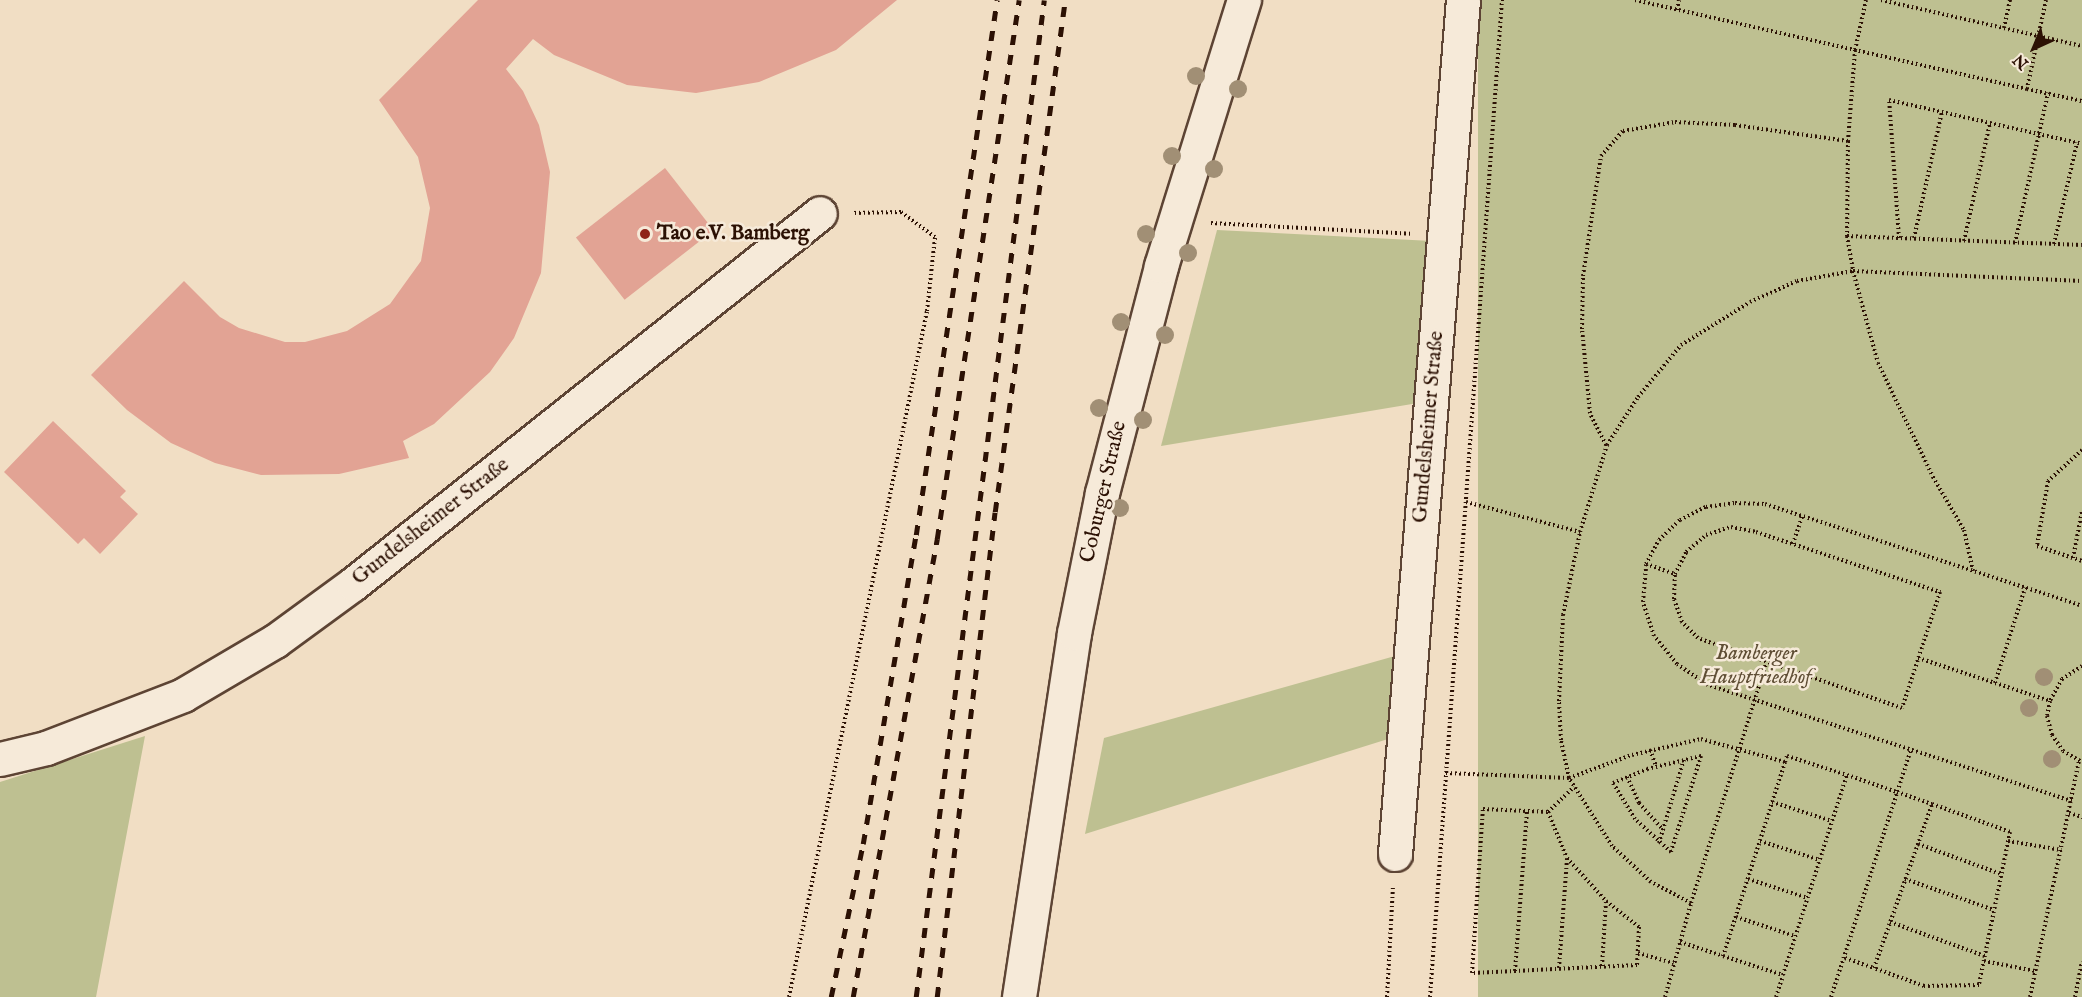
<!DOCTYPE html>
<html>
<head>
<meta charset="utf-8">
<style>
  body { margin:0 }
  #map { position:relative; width:2082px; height:997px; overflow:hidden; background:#f1dec4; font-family:"IM FELL English",serif }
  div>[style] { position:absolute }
  .green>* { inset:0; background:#bec091; transform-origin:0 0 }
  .building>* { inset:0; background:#e2a394; transform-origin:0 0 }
  .path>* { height:4px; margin-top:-2px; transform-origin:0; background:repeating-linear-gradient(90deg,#2c1104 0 1.5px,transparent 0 4.5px) }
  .roads { filter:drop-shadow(2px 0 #5d4434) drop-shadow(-2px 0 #5d4434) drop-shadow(0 2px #5d4434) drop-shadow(0 -2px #5d4434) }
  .minor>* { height:33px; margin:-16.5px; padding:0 16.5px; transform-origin:16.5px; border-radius:16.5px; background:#f6ead9 }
  .rail>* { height:4.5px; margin-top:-2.25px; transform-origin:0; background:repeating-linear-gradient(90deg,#2c1104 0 10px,transparent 0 20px) }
  .trees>* { width:18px; height:18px; margin:-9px; border-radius:50%; background:#a18f75 }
  .dots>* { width:16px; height:16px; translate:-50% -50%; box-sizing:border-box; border:3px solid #f6ead9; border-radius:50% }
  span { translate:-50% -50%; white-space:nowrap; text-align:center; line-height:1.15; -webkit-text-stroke:5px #f6ead9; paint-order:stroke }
  .poi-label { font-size:21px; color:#2c1104; font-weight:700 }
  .left { translate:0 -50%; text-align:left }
  .street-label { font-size:21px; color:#2c1104 }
  .park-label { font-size:21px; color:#5f4e35; font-style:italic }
  .north { position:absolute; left:2004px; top:18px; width:60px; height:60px; -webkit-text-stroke:4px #f6ead9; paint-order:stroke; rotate:224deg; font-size:16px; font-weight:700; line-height:24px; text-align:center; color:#2c1104 }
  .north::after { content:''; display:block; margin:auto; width:21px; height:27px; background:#2c1104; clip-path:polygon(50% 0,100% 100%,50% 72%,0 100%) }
</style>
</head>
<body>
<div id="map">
  <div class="green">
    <div style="left:1478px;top:0;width:604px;height:1000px"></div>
    <div style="clip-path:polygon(1217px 230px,1432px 241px,1418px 403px,1161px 446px)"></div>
    <div style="clip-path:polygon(1395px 656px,1388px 739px,1085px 834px,1104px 738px)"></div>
    <div style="clip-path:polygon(145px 736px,96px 997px,0 997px,0 782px)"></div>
  </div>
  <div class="building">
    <div style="clip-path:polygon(478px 0,897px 0,836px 50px,759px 82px,696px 93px,627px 85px,554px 55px,533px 39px,506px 69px,523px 91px,539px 125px,550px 172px,541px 273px,514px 338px,490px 372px,434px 424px,403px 441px,409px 458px,339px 474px,261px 475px,215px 463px,171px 443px,127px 410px,91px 375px,184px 281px,220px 317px,239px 328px,285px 342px,305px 342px,347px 331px,390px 304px,421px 261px,430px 208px,418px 157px,379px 100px)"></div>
    <div style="left:665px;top:168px;width:79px;height:113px;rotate:52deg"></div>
    <div style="clip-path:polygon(53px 421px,126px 491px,120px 497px,138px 514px,100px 554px,84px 538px,78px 544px,4px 472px)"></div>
  </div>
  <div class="path">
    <div style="left:1635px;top:0;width:402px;rotate:12.8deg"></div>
    <div style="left:1866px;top:0;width:51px;rotate:102.4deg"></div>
    <div style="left:1855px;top:50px;width:91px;rotate:94.4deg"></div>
    <div style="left:1848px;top:141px;width:95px;rotate:90.6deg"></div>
    <div style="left:1847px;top:236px;width:36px;rotate:80deg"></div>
    <div style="left:1853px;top:271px;width:95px;rotate:74.8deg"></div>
    <div style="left:1878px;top:363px;width:127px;rotate:64.2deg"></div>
    <div style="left:1933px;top:477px;width:61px;rotate:59.7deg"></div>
    <div style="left:1964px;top:530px;width:42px;rotate:77.6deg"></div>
    <div style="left:1881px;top:0;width:206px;rotate:12.9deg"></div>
    <div style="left:2046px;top:0;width:91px;rotate:102.1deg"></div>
    <div style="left:2027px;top:89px;width:56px;rotate:12.3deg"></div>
    <div style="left:1677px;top:10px;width:10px;rotate:-79deg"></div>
    <div style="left:2004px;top:28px;width:29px;rotate:-78deg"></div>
    <div style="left:1211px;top:223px;width:200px;rotate:3.1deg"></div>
    <div style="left:1847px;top:236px;width:235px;rotate:2.2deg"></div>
    <div style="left:1899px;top:238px;width:138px;rotate:-94.1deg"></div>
    <div style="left:1889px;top:100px;width:198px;rotate:12.8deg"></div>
    <div style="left:1914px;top:238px;width:129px;rotate:-77.5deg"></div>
    <div style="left:1964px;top:241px;width:121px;rotate:-77.6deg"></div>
    <div style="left:2015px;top:243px;width:154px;rotate:-77.6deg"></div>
    <div style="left:2054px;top:244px;width:104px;rotate:-77.2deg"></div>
    <div style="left:1606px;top:445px;width:36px;rotate:-117deg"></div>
    <div style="left:1590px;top:413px;width:84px;rotate:-95.4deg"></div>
    <div style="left:1582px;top:329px;width:53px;rotate:-88.9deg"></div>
    <div style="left:1583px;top:276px;width:121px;rotate:-81.5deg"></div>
    <div style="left:1601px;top:156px;width:33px;rotate:-49deg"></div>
    <div style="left:1623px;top:131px;width:53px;rotate:-9.8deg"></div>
    <div style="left:1675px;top:122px;width:60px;rotate:2.9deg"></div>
    <div style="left:1735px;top:125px;width:114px;rotate:8.1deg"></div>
    <div style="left:2082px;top:450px;width:46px;rotate:137.6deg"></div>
    <div style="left:2048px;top:481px;width:66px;rotate:99.6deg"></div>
    <div style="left:2037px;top:546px;width:47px;rotate:18.4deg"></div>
    <div style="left:1466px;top:502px;width:118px;rotate:14.7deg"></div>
    <div style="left:1731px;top:527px;width:25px;rotate:11deg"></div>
    <div style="left:1756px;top:532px;width:194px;rotate:18.1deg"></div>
    <div style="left:1940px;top:592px;width:122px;rotate:108.1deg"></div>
    <div style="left:1902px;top:708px;width:216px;rotate:-161.1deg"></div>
    <div style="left:1698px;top:638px;width:23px;rotate:-135deg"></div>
    <div style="left:1682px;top:622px;width:24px;rotate:-109deg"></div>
    <div style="left:1674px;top:599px;width:25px;rotate:-88deg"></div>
    <div style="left:1675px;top:574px;width:25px;rotate:-63deg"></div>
    <div style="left:1686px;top:552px;width:26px;rotate:-40deg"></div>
    <div style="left:1706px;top:535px;width:26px;rotate:-18deg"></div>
    <div style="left:1793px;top:544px;width:29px;rotate:-72deg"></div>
    <div style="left:2073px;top:558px;width:48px;rotate:-79.2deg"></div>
    <div style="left:1646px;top:564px;width:31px;rotate:19deg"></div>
    <div style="left:1918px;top:658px;width:139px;rotate:18deg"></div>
    <div style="left:2082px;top:666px;width:24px;rotate:147deg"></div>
    <div style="left:2062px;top:679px;width:25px;rotate:119deg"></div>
    <div style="left:2050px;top:701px;width:15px;rotate:101deg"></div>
    <div style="left:2047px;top:716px;width:20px;rotate:75deg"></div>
    <div style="left:2052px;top:735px;width:19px;rotate:55deg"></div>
    <div style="left:2063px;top:751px;width:22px;rotate:30deg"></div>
    <div style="left:1995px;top:683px;width:100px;rotate:-72.5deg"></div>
    <div style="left:1650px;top:750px;width:17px;rotate:69deg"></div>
    <div style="left:1701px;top:756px;width:101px;rotate:107.4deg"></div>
    <div style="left:1671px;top:852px;width:49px;rotate:-137.5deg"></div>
    <div style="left:1635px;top:819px;width:42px;rotate:-121.4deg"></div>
    <div style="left:1613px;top:783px;width:37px;rotate:-22deg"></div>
    <div style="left:1647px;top:769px;width:56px;rotate:-13.5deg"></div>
    <div style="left:1785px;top:762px;width:6px;rotate:-72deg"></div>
    <div style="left:1787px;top:756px;width:63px;rotate:17.6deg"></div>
    <div style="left:1446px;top:773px;width:123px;rotate:2.3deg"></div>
    <div style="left:1569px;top:778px;width:67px;rotate:-20.1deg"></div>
    <div style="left:1632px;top:755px;width:71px;rotate:-13.1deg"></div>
    <div style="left:1701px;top:739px;width:87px;rotate:15.3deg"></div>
    <div style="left:1785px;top:762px;width:204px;rotate:107.7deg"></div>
    <div style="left:1723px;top:956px;width:63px;rotate:17.6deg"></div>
    <div style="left:1783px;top:975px;width:210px;rotate:-72.3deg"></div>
    <div style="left:1847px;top:775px;width:53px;rotate:18.8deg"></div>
    <div style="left:1897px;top:792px;width:37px;rotate:19deg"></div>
    <div style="left:1932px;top:804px;width:83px;rotate:19.7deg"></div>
    <div style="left:2010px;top:832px;width:156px;rotate:101.5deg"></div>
    <div style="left:1979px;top:985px;width:55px;rotate:179deg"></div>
    <div style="left:1924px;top:986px;width:53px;rotate:-160.2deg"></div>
    <div style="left:1874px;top:968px;width:174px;rotate:-70.5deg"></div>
    <div style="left:1627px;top:777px;width:29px;rotate:65deg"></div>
    <div style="left:1639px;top:803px;width:36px;rotate:48deg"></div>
    <div style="left:2072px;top:801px;width:382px;rotate:-162.3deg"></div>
    <div style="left:1708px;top:685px;width:37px;rotate:-146deg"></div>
    <div style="left:1677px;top:664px;width:36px;rotate:-129deg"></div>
    <div style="left:1654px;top:636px;width:36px;rotate:-108deg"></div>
    <div style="left:1643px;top:602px;width:38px;rotate:-85deg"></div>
    <div style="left:1646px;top:564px;width:27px;rotate:-62deg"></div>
    <div style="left:1659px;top:540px;width:29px;rotate:-44deg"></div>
    <div style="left:1680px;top:520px;width:29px;rotate:-27deg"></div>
    <div style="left:1706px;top:507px;width:29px;rotate:-8deg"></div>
    <div style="left:1735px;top:503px;width:30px;rotate:2deg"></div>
    <div style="left:1765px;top:504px;width:333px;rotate:17.8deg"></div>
    <div style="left:1772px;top:802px;width:63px;rotate:17.6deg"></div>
    <div style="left:1548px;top:812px;width:50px;rotate:67.6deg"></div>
    <div style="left:1567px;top:858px;width:58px;rotate:47.8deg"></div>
    <div style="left:1606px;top:901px;width:42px;rotate:38.2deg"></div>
    <div style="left:1639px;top:927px;width:38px;rotate:93deg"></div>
    <div style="left:1637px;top:965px;width:165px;rotate:177.2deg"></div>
    <div style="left:1472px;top:973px;width:164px;rotate:-86.2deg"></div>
    <div style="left:1483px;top:809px;width:65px;rotate:2.6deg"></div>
    <div style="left:1548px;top:812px;width:36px;rotate:-44deg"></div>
    <div style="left:2069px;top:813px;width:14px;rotate:17deg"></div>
    <div style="left:1760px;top:841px;width:63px;rotate:17.6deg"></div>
    <div style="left:2008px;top:841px;width:54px;rotate:9.6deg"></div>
    <div style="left:1659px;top:843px;width:88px;rotate:-73.4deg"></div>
    <div style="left:1918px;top:844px;width:88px;rotate:19.9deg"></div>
    <div style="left:1748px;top:879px;width:63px;rotate:17.6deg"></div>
    <div style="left:1905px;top:879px;width:94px;rotate:19.2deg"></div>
    <div style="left:1691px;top:903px;width:250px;rotate:-72.6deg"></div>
    <div style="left:1736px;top:917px;width:62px;rotate:17.9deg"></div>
    <div style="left:1890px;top:922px;width:101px;rotate:19.7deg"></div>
    <div style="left:1680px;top:942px;width:45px;rotate:18deg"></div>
    <div style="left:1638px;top:953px;width:37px;rotate:16deg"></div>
    <div style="left:1845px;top:958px;width:31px;rotate:19deg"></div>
    <div style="left:1984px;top:961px;width:52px;rotate:11.1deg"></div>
    <div style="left:1602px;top:966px;width:65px;rotate:-86.5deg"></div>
    <div style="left:1559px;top:968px;width:110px;rotate:-85.8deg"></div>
    <div style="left:1515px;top:971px;width:160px;rotate:-85.7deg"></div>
    <div style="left:789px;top:997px;width:700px;rotate:-78.63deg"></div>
    <div style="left:927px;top:311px;width:74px;rotate:-83.8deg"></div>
    <div style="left:935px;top:237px;width:42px;rotate:-143.7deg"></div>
    <div style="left:901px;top:212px;width:49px;rotate:178.8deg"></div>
    <div style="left:1387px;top:997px;width:110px;rotate:-86.9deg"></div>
    <div style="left:1430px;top:997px;width:1000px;rotate:-85.87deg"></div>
    <div style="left:1665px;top:997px;width:98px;rotate:-74.5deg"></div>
    <div style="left:1691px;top:903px;width:45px;rotate:-152.3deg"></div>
    <div style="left:1651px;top:882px;width:53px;rotate:-137.3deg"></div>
    <div style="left:1612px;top:846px;width:80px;rotate:-122.3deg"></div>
    <div style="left:1569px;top:778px;width:39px;rotate:-102deg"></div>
    <div style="left:1561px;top:740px;width:39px;rotate:-93deg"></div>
    <div style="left:1559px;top:701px;width:86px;rotate:-87.3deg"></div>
    <div style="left:1563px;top:615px;width:85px;rotate:-78.4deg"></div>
    <div style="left:1580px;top:532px;width:91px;rotate:-72.8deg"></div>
    <div style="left:1607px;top:445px;width:57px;rotate:-57.1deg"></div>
    <div style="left:1638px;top:397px;width:67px;rotate:-50.4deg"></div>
    <div style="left:1681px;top:345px;width:81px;rotate:-31.9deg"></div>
    <div style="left:1750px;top:302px;width:51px;rotate:-24.1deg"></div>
    <div style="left:1797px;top:281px;width:57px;rotate:-10.1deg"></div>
    <div style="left:1853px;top:271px;width:229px;rotate:2.5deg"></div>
    <div style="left:1776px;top:997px;width:23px;rotate:-72deg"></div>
    <div style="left:1831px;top:997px;width:260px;rotate:-72.1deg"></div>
    <div style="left:2030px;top:997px;width:241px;rotate:-78.3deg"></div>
    <div style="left:2075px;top:997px;width:36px;rotate:-79deg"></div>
  </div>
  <div class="roads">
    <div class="minor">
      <div style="left:0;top:759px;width:47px;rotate:-13.4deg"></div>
      <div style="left:46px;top:748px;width:147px;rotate:-21.1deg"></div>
      <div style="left:183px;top:695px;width:107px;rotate:-30.4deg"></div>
      <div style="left:275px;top:641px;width:97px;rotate:-36.2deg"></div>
      <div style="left:353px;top:584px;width:596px;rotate:-38.46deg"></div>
      <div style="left:1395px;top:854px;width:857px;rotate:-85.45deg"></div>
      <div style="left:1019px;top:997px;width:368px;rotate:-81.4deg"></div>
      <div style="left:1074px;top:633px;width:143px;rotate:-78.7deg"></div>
      <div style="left:1102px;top:493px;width:235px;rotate:-75.4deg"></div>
      <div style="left:1161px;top:266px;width:279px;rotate:-72.7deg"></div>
    </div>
  </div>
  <div class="rail">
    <div style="left:831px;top:997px;width:156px;rotate:-78.2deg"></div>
    <div style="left:863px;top:844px;width:314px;rotate:-80.3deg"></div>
    <div style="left:916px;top:535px;width:541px;rotate:-81.39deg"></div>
    <div style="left:853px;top:997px;width:466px;rotate:-79.6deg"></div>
    <div style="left:937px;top:539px;width:545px;rotate:-81.35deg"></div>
    <div style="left:916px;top:997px;width:1005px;rotate:-82.68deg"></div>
    <div style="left:937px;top:997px;width:488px;rotate:-83.2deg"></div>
    <div style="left:995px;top:512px;width:517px;rotate:-82.21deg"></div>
  </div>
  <div class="trees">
    <div style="left:1196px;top:76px"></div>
    <div style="left:1238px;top:89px"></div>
    <div style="left:1172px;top:156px"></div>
    <div style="left:1214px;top:169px"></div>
    <div style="left:1146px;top:234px"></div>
    <div style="left:1188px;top:253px"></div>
    <div style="left:1121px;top:322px"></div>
    <div style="left:1165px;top:335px"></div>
    <div style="left:1099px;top:408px"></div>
    <div style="left:1143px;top:420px"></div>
    <div style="left:1120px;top:508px"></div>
    <div style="left:2044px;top:677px"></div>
    <div style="left:2029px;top:708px"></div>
    <div style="left:2052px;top:759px"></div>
  </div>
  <div class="dots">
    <div style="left:645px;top:234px;background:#8f2418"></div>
  </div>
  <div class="poi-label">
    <span class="left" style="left:657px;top:234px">Tao e.V. Bamberg</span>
  </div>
  <div class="street-label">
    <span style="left:1429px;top:427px;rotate:-85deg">Gundelsheimer Straße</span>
    <span style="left:1104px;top:492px;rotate:-77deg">Coburger Straße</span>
    <span style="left:431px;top:522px;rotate:-38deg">Gundelsheimer Straße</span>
  </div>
  <div class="park-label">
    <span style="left:1756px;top:666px">Bamberger<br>Hauptfriedhof</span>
  </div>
  <div class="north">N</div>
</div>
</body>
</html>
